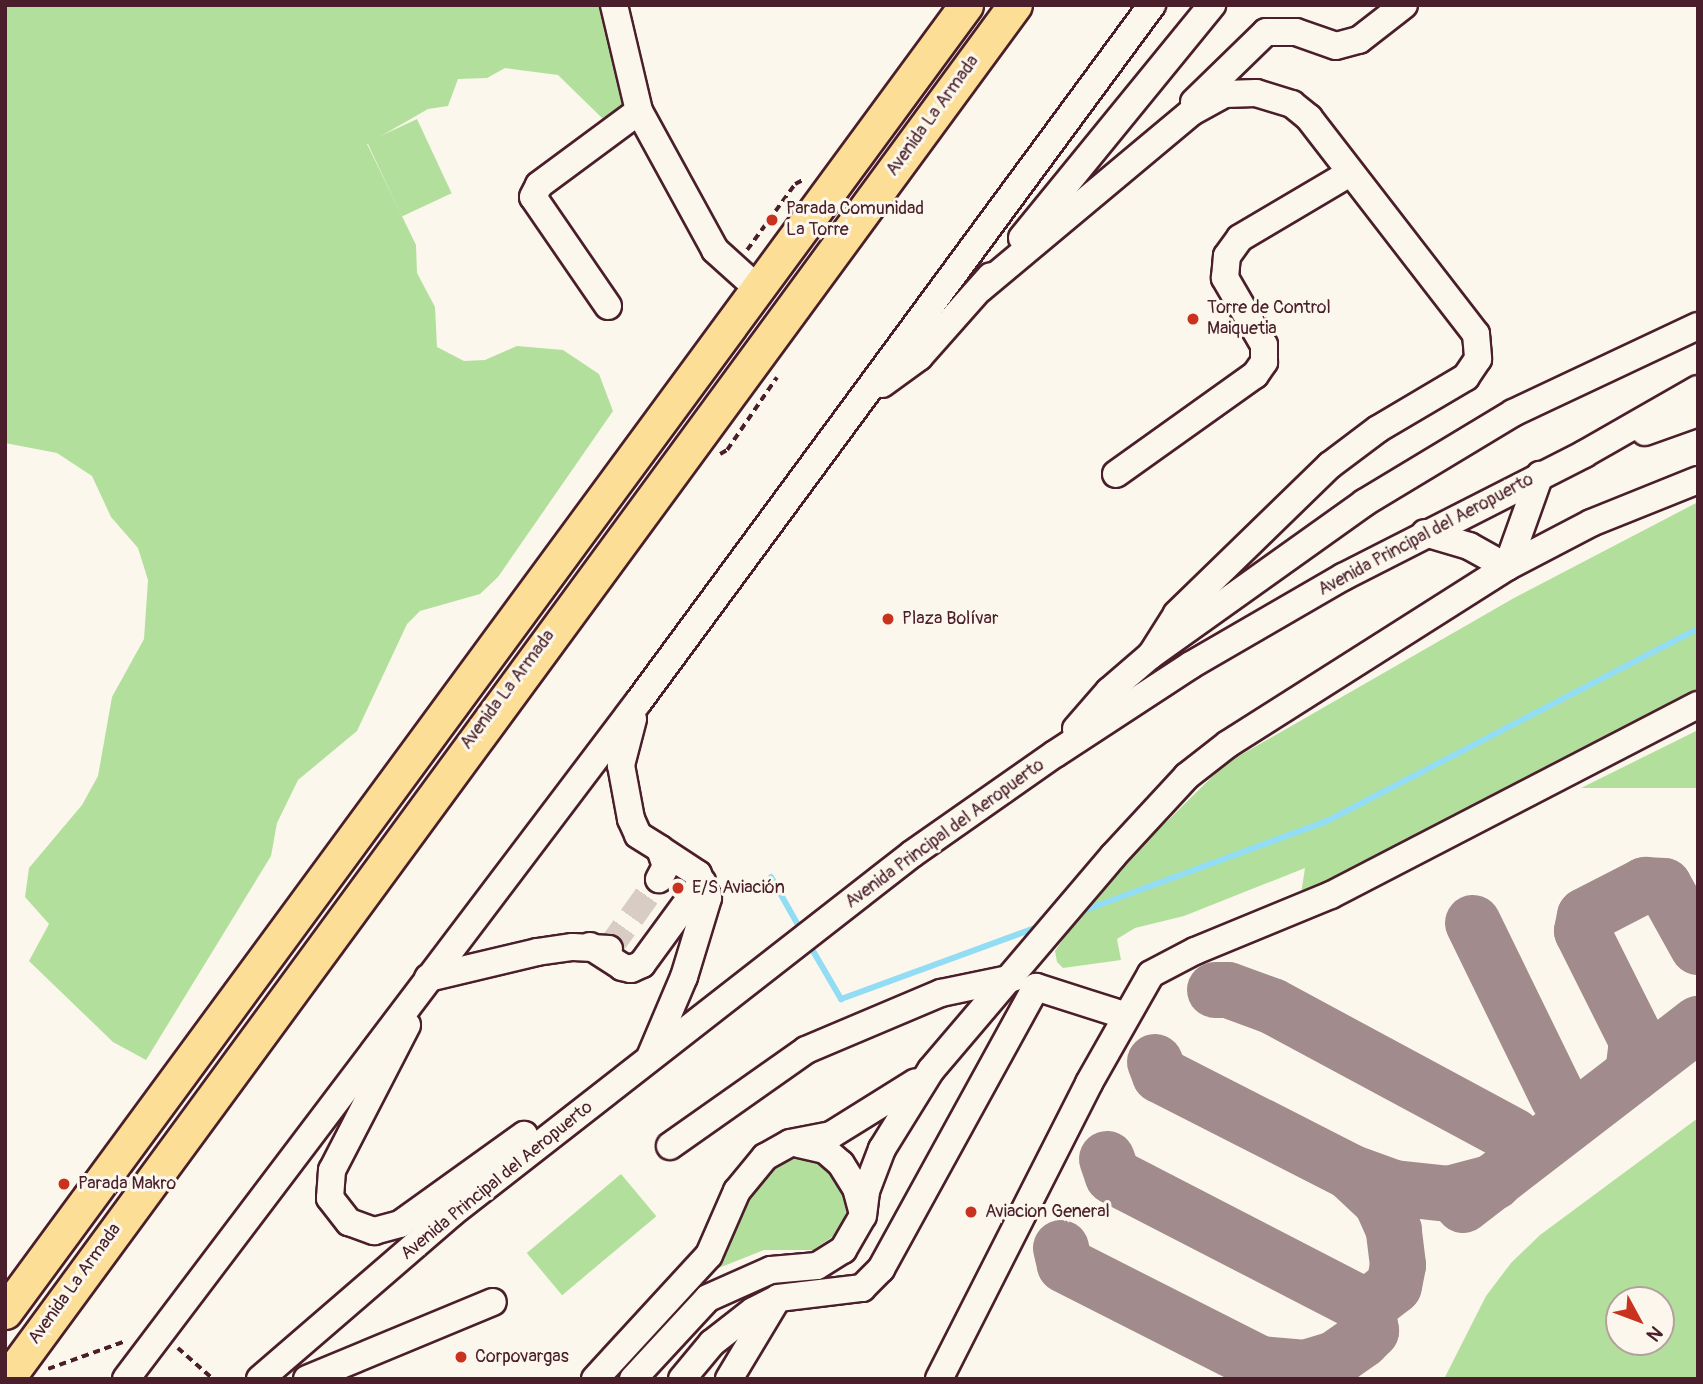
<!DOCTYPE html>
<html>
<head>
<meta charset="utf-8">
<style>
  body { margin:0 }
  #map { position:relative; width:1703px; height:1384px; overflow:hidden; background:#fbf7ec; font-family:Pangolin,sans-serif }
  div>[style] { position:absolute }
  .green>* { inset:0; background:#b3df9c; transform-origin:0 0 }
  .stream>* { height:6px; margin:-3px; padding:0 3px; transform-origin:3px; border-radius:3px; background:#92dcf4 }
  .taxiway>* { height:56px; margin:-28px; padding:0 28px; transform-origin:28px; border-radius:28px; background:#a28b8c }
  .minor-tunnel>* { height:26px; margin-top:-13px; transform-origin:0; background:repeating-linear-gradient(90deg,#d8ccc5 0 26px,transparent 0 39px) }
  .path>* { height:3.5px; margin-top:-1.75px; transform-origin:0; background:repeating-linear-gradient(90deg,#4a1f2b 0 7px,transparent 0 12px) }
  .roads { filter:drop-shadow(2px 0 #4a1f2b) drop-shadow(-2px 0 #4a1f2b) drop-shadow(0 2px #4a1f2b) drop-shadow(0 -2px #4a1f2b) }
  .minor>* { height:26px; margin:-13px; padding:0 13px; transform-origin:13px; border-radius:13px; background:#fbf7ec }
  .major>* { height:33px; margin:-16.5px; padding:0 16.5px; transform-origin:16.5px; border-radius:16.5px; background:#fdde96 }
  .dots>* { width:19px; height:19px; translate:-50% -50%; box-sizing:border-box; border:4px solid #fbf7ec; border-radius:50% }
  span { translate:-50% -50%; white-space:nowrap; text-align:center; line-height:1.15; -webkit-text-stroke:6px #fbf7ec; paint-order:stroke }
  .street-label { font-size:18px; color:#4a1f2b }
  .poi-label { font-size:18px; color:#4a1f2b }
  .left { translate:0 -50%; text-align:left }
  .frame { position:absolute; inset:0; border:7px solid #4a1f2b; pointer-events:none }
  .north { position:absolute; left:1605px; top:1286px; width:70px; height:70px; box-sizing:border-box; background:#fbf7ec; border:2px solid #b4a19f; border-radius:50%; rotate:131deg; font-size:19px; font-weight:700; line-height:28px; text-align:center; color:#4a1f2b }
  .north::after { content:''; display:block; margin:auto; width:24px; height:32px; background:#c8321e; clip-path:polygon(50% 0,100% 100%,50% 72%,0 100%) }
</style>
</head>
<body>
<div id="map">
  <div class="green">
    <div style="clip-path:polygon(5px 5px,598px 5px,630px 109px,602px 118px,558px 75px,505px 68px,487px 78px,458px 79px,448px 106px,428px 109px,367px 144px,416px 245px,417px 273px,435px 307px,437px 347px,464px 361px,485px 360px,517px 346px,563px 350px,599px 374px,613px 411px,498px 577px,480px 594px,420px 611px,407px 624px,357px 731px,298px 780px,277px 823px,271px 856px,146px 1060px,113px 1042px,29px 961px,49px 924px,25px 897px,29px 868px,82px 805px,98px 776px,112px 697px,144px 639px,148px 580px,138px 548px,111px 517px,92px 476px,57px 453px,5px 443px)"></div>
    <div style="left:417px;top:119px;width:82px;height:55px;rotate:65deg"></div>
    <div style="clip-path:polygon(1698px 502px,1698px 693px,1576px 760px,1301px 894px,1305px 868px,1184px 916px,1135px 928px,1117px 939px,1121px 960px,1063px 968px,1057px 962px,1055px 951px,1068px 932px,1144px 844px,1225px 764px,1514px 598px)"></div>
    <div style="clip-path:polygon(1698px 730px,1698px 788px,1581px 788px)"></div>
    <div style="clip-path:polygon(evenodd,1698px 1118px,1698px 1379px,1444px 1379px,1486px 1296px,1511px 1263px,1540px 1235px,1698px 1118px,1661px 1300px,1661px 1342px,1619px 1342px,1619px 1300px,1661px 1300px)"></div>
    <div style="clip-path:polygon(800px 1156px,821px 1161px,842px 1181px,847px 1210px,838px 1233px,813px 1250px,764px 1250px,711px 1271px,758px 1180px,781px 1160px)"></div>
    <div style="left:621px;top:1174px;width:55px;height:123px;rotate:50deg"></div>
  </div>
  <div class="stream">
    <div style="left:771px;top:877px;width:63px;rotate:60.6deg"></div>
    <div style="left:1077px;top:913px;width:266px;rotate:-20.2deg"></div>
    <div style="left:1327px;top:821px;width:418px;rotate:-27.4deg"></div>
    <div style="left:809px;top:944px;width:64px;rotate:59.8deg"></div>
    <div style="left:841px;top:999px;width:212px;rotate:-20.1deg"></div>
  </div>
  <div class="taxiway">
    <div style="left:1473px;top:923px;width:194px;rotate:64deg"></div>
    <div style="left:1215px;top:990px;width:13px"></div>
    <div style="left:1228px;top:990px;width:47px;rotate:20deg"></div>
    <div style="left:1272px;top:1006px;width:274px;rotate:28.3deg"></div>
    <div style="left:1155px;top:1062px;width:14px;rotate:69deg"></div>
    <div style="left:1160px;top:1075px;width:213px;rotate:27deg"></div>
    <div style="left:1633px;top:1074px;width:33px;rotate:-83deg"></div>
    <div style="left:1637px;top:1041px;width:123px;rotate:-116.6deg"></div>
    <div style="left:1582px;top:931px;width:15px;rotate:-79deg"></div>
    <div style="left:1585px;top:916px;width:68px;rotate:-27.3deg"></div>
    <div style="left:1645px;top:885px;width:19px;rotate:3deg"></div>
    <div style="left:1664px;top:886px;width:70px;rotate:60.9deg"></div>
    <div style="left:1107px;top:1159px;width:18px;rotate:71deg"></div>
    <div style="left:1113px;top:1176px;width:286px;rotate:27.3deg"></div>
    <div style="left:1463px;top:1205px;width:297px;rotate:-37.6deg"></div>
    <div style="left:1061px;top:1248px;width:17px;rotate:77deg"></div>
    <div style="left:1065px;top:1265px;width:219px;rotate:26.9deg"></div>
    <div style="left:1260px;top:1364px;width:45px;rotate:5.1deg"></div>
    <div style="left:1305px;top:1368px;width:31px;rotate:-17deg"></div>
    <div style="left:1335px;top:1359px;width:33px;rotate:-35deg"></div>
    <div style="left:1362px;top:1340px;width:13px;rotate:-45deg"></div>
    <div style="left:1371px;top:1331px;width:24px;rotate:-99deg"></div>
    <div style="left:1367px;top:1307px;width:34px;rotate:-38deg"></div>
    <div style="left:1394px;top:1286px;width:21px;rotate:-79deg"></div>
    <div style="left:1398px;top:1265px;width:35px;rotate:-97deg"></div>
    <div style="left:1394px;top:1230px;width:32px;rotate:-114deg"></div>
    <div style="left:1381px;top:1201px;width:42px;rotate:-136.9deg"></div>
    <div style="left:1350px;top:1172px;width:47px;rotate:20deg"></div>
    <div style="left:1394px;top:1188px;width:54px;rotate:6.3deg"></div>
    <div style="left:1448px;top:1194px;width:48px;rotate:-14.6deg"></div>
  </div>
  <div class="minor-tunnel">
    <div style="left:609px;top:949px;width:86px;rotate:-54.5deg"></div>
  </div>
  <div class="path">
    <div style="left:747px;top:250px;width:82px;rotate:-54deg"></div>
    <div style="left:795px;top:184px;width:9px;rotate:-27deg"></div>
    <div style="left:720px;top:454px;width:8px;rotate:-30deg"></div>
    <div style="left:727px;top:450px;width:88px;rotate:-55.6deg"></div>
    <div style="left:178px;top:1348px;width:47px;rotate:41.5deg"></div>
    <div style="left:48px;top:1369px;width:80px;rotate:-19.8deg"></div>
  </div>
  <div class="roads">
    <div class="minor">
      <div style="left:614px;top:5px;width:109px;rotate:76.7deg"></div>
      <div style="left:639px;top:111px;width:158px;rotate:61.3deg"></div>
      <div style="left:715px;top:250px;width:57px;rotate:42.1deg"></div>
      <div style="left:1194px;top:102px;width:100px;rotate:-44.2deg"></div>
      <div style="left:1266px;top:32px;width:30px"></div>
      <div style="left:1296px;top:32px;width:42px;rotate:19.3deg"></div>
      <div style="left:1336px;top:46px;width:24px;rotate:-15deg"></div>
      <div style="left:1359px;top:40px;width:57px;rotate:-37.9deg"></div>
      <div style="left:1022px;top:238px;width:301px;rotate:-50.8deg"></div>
      <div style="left:980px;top:289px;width:276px;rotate:-39.9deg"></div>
      <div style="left:1192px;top:112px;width:38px;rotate:-29deg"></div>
      <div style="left:1225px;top:94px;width:31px;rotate:-2deg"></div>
      <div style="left:1256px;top:93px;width:38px;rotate:17deg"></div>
      <div style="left:1292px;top:104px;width:22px;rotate:39deg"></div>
      <div style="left:1309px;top:118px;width:273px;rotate:52.3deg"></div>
      <div style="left:1476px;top:334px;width:25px;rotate:85deg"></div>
      <div style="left:1478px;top:359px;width:22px;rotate:124deg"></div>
      <div style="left:1466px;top:377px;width:102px;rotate:149.4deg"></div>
      <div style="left:1378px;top:429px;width:60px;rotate:143.1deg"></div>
      <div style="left:1330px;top:465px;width:214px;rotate:135.8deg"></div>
      <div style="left:1177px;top:614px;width:49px;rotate:122.4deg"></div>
      <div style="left:608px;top:306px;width:132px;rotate:-124.5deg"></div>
      <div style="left:533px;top:197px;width:13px;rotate:-63deg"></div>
      <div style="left:539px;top:185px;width:124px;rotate:-36.5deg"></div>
      <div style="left:882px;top:384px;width:46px;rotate:-36.1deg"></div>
      <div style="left:919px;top:357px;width:108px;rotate:-48.4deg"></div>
      <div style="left:1645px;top:432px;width:56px;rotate:-19.7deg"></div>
      <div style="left:1116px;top:474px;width:171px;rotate:-35.5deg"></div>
      <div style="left:1255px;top:375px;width:16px;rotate:-55deg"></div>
      <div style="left:1264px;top:362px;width:17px;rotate:-90deg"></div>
      <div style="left:1264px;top:345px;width:78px;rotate:-120.2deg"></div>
      <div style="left:1225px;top:278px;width:22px;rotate:-85deg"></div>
      <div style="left:1227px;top:256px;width:22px;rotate:-54deg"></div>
      <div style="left:1240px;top:238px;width:128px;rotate:-30.6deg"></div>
      <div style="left:1425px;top:533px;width:46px;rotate:16.5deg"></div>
      <div style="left:1469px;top:546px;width:43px;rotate:28.9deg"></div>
      <div style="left:1507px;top:567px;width:98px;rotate:-70.3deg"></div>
      <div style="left:633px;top:719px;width:48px;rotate:104.6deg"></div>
      <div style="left:621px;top:765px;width:55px;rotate:79.5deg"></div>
      <div style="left:631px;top:819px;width:17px;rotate:66deg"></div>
      <div style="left:638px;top:835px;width:26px;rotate:32deg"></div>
      <div style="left:660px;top:849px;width:18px;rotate:71deg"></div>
      <div style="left:666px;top:866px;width:15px;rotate:118deg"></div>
      <div style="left:1076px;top:729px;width:50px;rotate:-49deg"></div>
      <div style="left:1109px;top:691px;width:55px;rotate:-40.6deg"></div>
      <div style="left:1151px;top:655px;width:262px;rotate:-35.5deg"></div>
      <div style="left:1364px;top:503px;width:174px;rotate:-31.1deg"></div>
      <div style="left:1513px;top:413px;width:204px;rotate:-25.2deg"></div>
      <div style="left:590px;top:946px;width:38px;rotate:33deg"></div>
      <div style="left:622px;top:967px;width:9px;rotate:13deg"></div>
      <div style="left:631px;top:969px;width:12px;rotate:-24deg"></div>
      <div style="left:642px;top:964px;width:102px;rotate:-53.8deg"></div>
      <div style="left:428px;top:978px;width:112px;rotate:-13.4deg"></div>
      <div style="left:537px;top:952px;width:36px;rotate:-8deg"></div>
      <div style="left:573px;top:947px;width:36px;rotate:3deg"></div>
      <div style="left:407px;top:1025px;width:163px;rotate:117.3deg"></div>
      <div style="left:332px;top:1170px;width:28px;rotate:94deg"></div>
      <div style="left:330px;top:1198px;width:31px;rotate:52deg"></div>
      <div style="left:349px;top:1222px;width:27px;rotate:20deg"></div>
      <div style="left:374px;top:1231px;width:27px;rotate:-15deg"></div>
      <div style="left:400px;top:1224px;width:153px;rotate:-35.7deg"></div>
      <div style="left:650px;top:1057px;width:87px;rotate:-67deg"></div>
      <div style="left:684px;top:977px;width:83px;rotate:-73.1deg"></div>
      <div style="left:708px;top:898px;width:26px;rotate:-113deg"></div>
      <div style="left:698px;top:874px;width:45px;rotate:-146.7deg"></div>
      <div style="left:799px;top:1144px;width:27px;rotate:13deg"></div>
      <div style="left:825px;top:1150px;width:21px;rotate:41deg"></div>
      <div style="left:841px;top:1164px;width:28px;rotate:58deg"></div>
      <div style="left:856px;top:1188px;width:24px;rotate:75deg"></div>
      <div style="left:670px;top:1146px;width:166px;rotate:-35.2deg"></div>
      <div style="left:806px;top:1050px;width:147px;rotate:-22.9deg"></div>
      <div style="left:941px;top:993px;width:74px;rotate:-11.8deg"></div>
      <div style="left:126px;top:1379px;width:850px;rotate:-52.89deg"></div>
      <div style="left:639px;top:701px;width:865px;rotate:-53.61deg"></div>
      <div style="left:260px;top:1379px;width:254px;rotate:-40.8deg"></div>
      <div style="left:452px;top:1213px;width:584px;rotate:-37.97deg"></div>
      <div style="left:912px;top:854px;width:174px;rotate:-35deg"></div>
      <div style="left:1055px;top:754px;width:163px;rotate:-33.2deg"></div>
      <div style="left:1191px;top:665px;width:176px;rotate:-30.1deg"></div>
      <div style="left:1343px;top:577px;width:271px;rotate:-27deg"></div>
      <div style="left:1584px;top:454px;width:131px;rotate:-29.7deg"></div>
      <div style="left:307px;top:1379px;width:201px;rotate:-22.5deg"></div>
      <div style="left:595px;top:1379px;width:168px;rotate:-47.4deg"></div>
      <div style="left:709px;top:1255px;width:70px;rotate:-66.4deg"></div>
      <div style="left:737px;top:1191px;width:44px;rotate:-50.5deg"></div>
      <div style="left:765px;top:1157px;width:29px;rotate:-29deg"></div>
      <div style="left:790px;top:1143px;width:42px;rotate:-11deg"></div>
      <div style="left:831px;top:1135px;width:100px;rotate:-31.9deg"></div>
      <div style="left:633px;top:1379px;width:110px;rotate:-47.2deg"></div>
      <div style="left:708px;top:1298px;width:69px;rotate:-24deg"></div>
      <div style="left:771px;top:1270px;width:46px;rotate:-5deg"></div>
      <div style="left:817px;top:1266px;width:31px;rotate:-32deg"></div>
      <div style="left:843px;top:1250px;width:39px;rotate:-60deg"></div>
      <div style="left:863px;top:1216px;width:25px;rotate:-83deg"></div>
      <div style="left:866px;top:1191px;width:45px;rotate:-69.1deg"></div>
      <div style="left:882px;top:1149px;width:93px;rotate:-58.2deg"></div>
      <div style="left:931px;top:1070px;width:281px;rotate:-49.6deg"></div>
      <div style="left:1113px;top:856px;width:109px;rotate:-47.2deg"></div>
      <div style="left:1187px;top:776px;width:52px;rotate:-38deg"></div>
      <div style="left:1228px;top:744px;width:330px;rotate:-32.4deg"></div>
      <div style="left:1507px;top:567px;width:95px;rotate:-27.6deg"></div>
      <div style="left:1591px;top:523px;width:115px;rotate:-21.9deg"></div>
      <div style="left:682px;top:1379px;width:47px;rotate:-50.2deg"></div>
      <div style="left:712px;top:1343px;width:52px;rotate:-38deg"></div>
      <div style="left:753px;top:1311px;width:28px;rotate:-27deg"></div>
      <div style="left:778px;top:1298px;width:85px;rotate:-6.8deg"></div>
      <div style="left:862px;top:1288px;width:27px;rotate:-45deg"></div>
      <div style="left:881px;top:1269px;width:322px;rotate:-61.2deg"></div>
      <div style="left:1036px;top:987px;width:92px;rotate:17.7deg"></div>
      <div style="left:729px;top:1379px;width:93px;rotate:-59deg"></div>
      <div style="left:939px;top:1379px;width:332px;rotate:-63.1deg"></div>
      <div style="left:1089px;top:1083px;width:125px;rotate:-60.4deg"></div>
      <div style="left:1151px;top:974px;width:50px;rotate:-27.6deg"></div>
      <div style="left:1195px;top:951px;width:147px;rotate:-22.4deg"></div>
      <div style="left:1331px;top:895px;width:413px;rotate:-27.4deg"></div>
    </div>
    <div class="major">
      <div style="left:5px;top:1312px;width:1622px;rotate:-53.67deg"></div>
      <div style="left:7px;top:1379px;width:1704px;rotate:-53.74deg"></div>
    </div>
  </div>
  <div class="dots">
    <div style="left:772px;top:220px;background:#c8321e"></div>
    <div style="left:1193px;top:319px;background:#c8321e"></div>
    <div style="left:888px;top:619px;background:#c8321e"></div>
    <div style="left:678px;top:888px;background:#c8321e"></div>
    <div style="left:64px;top:1184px;background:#c8321e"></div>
    <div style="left:971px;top:1212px;background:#c8321e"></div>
    <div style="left:461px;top:1357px;background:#c8321e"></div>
  </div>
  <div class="street-label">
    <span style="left:933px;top:116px;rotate:-54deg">Avenida La Armada</span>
    <span style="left:1426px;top:535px;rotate:-28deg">Avenida Principal del Aeropuerto</span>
    <span style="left:508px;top:690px;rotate:-53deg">Avenida La Armada</span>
    <span style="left:945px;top:834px;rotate:-36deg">Avenida Principal del Aeropuerto</span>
    <span style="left:497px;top:1181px;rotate:-39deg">Avenida Principal del Aeropuerto</span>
    <span style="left:75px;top:1284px;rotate:-54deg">Avenida La Armada</span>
  </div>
  <div class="poi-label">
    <span class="left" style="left:786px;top:220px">Parada Comunidad<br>La Torre</span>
    <span class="left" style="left:1207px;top:319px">Torre de Control<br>Maiquetia</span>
    <span class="left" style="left:902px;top:619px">Plaza Bolívar</span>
    <span class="left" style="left:692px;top:888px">E/S Aviación</span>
    <span class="left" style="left:78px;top:1184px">Parada Makro</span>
    <span class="left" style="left:985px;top:1212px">Aviacion General</span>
    <span class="left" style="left:475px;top:1357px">Corpovargas</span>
  </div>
  <div class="frame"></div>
  <div class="north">N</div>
</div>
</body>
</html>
